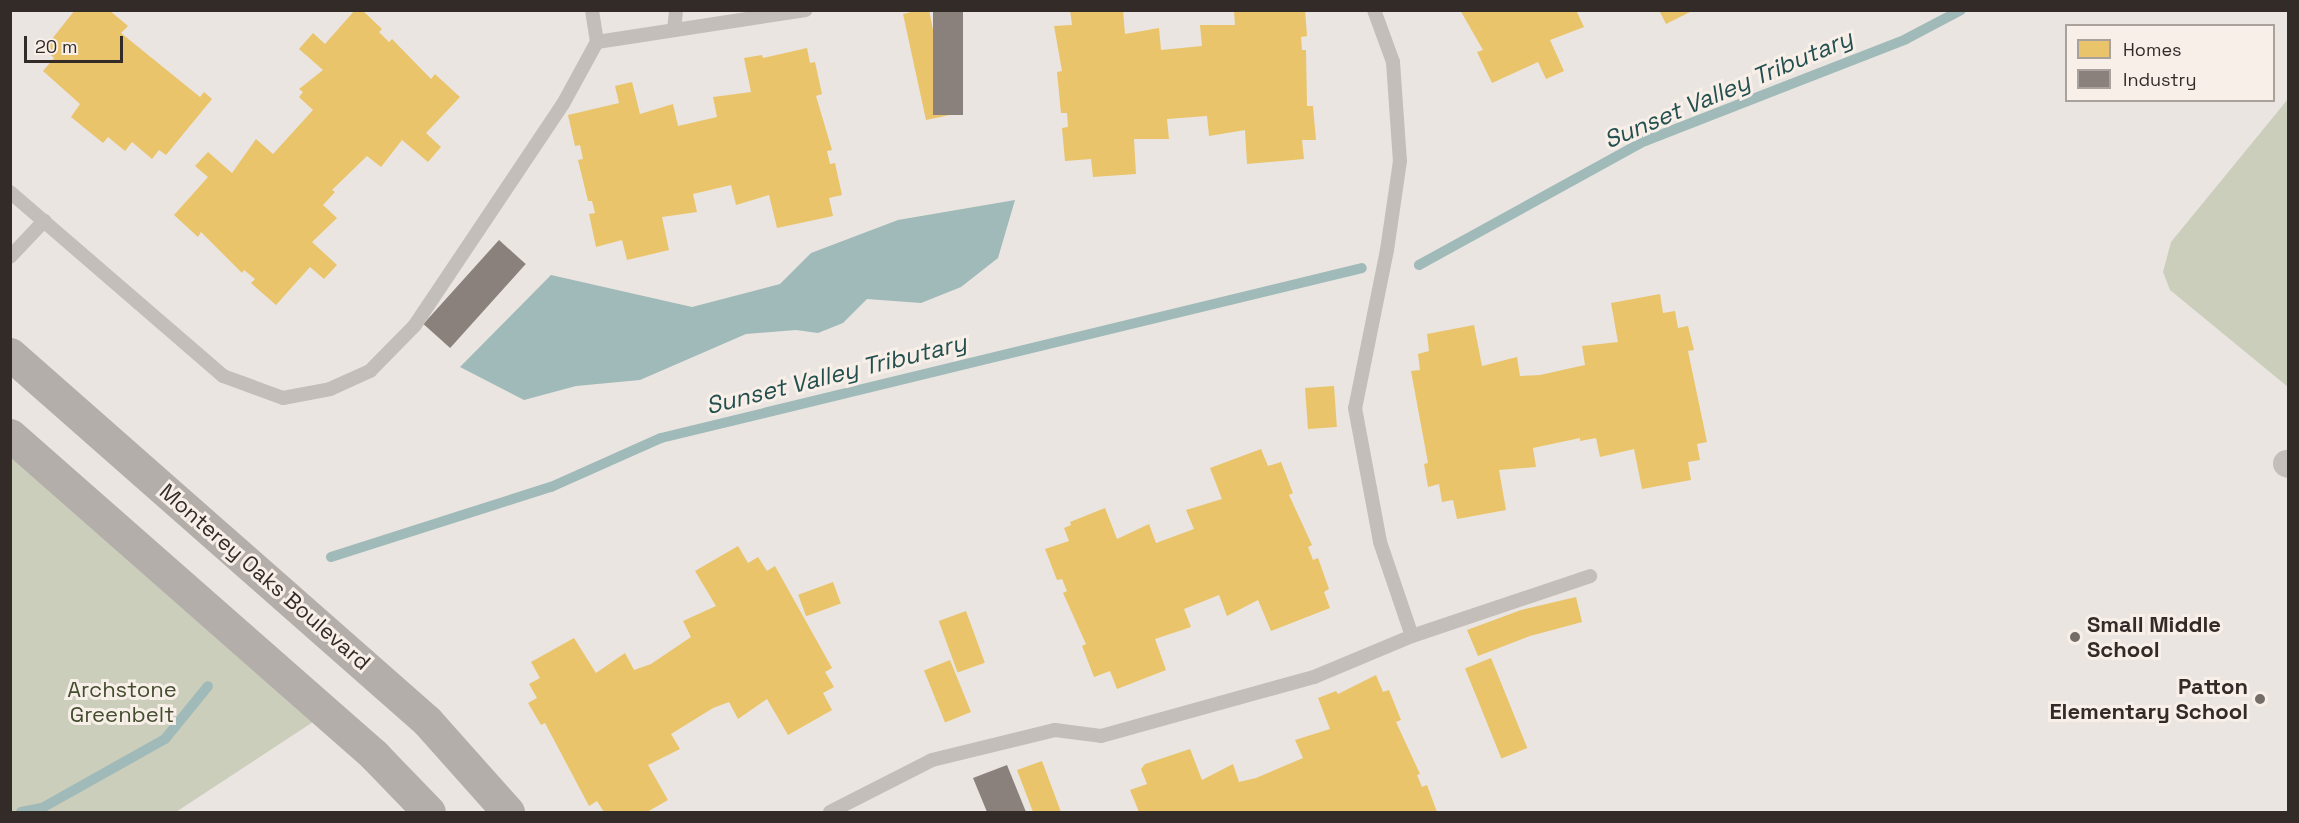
<!DOCTYPE html>
<html>
<head>
<meta charset="utf-8">
<style>
  body { margin:0 }
  #map { position:relative; width:2299px; height:823px; overflow:hidden; background:#eae5e0; font-family:"Space Grotesk",sans-serif }
  div>[style] { position:absolute }
  .green>* { inset:0; background:#cccebc }
  .water>* { inset:0; background:#9fbab9 }
  .homes>* { inset:0; background:#e9c46a; transform-origin:0 0 }
  .industry>* { inset:0; background:#8a817c; transform-origin:0 0 }
  .stream>* { height:10px; margin:-5px; padding:0 5px; transform-origin:5px; border-radius:5px; background:#9fbab9 }
  .lane>* { height:14px; margin:-7px; padding:0 7px; transform-origin:7px; border-radius:7px; background:#c3beba }
  .street>* { height:27px; margin:-13.5px; padding:0 13.5px; transform-origin:13.5px; border-radius:13.5px; background:#c3beba }
  .secondary>* { height:33px; margin:-16.5px; padding:0 16.5px; transform-origin:16.5px; border-radius:16.5px; background:#b4aeaa }
  .dots>* { width:16px; height:16px; translate:-50% -50%; box-sizing:border-box; border:3px solid #f7efe8; border-radius:50% }
  span { translate:-50% -50%; white-space:nowrap; text-align:center; line-height:1.15; -webkit-text-stroke:6px #f7efe8; paint-order:stroke }
  .street-label { font-size:22px; color:#332b28 }
  .poi-label { font-size:22px; color:#332b28; font-weight:700 }
  .left { translate:0 -50%; text-align:left }
  .right { translate:-100% -50%; text-align:right }
  .park-label { font-size:22px; color:#444e2f }
  .water-label { font-size:24px; color:#234f4f; font-style:italic }
  .frame { position:absolute; inset:0; border:12px solid #332b28; pointer-events:none }
  .legend { position:absolute; left:2065px; top:24px; width:210px; height:78px; box-sizing:border-box; background:#f7efe8; border:2px solid #a9a19b; margin:0; padding:8px 10px; list-style:none; font-size:18px; color:#332b28 }
  .legend li { display:flex; align-items:center; gap:12px; height:30px }
  .legend b { width:30px; border:2px solid #a9a19b }
  .scale { position:absolute; left:24px; top:36px; width:99px; height:27px; box-sizing:border-box; border:3px solid #332b28; border-top:0; padding-left:8px; font-size:18px; line-height:21px; white-space:nowrap; color:#332b28; -webkit-text-stroke:4px #f7efe8; paint-order:stroke }
</style>
</head>
<body>
<div id="map">
  <div class="green">
    <div style="clip-path:polygon(2288px 99px,2288px 387px,2170px 290px,2163px 272px,2171px 242px)"></div>
    <div style="clip-path:polygon(10px 456px,313px 722px,176px 812px,11px 812px)"></div>
  </div>
  <div class="water">
    <div style="clip-path:polygon(1015px 200px,998px 258px,961px 287px,921px 303px,867px 299px,843px 323px,818px 333px,796px 330px,746px 334px,640px 380px,576px 386px,524px 400px,460px 367px,551px 275px,692px 307px,780px 284px,811px 253px,898px 220px)"></div>
  </div>
  <div class="homes">
    <div style="clip-path:polygon(75px 10px,109px 10px,128px 26px,121px 33px,200px 97px,204px 92px,212px 99px,166px 155px,159px 150px,152px 159px,132px 142px,125px 151px,108px 137px,103px 143px,71px 117px,80px 104px,43px 71px,54px 58px,44px 49px)"></div>
    <div style="clip-path:polygon(355px 10px,362px 10px,382px 29px,379px 32px,389px 42px,392px 39px,431px 79px,435px 74px,460px 97px,426px 133px,441px 147px,428px 162px,402px 140px,381px 167px,367px 156px,332px 190px,335px 192px,323px 205px,337px 218px,312px 242px,337px 265px,324px 279px,310px 267px,276px 305px,251px 283px,255px 279px,244px 270px,242px 273px,201px 232px,198px 237px,174px 215px,208px 177px,195px 166px,208px 152px,232px 173px,256px 139px,273px 154px,313px 110px,299px 97px,303px 92px,299px 89px,323px 70px,299px 49px,313px 33px,325px 44px)"></div>
    <div style="clip-path:polygon(919px 10px,929px 10px,950px 115px,926px 120px,903px 14px)"></div>
    <div style="clip-path:polygon(1070px 10px,1123px 10px,1125px 34px,1159px 28px,1161px 50px,1202px 46px,1200px 25px,1235px 25px,1234px 11px,1305px 10px,1307px 36px,1301px 37px,1302px 50px,1306px 50px,1307px 106px,1313px 106px,1316px 140px,1302px 140px,1304px 159px,1247px 164px,1245px 130px,1209px 136px,1207px 116px,1167px 119px,1169px 139px,1134px 139px,1136px 174px,1093px 177px,1091px 159px,1065px 161px,1062px 128px,1068px 127px,1067px 113px,1061px 113px,1057px 72px,1062px 71px,1054px 26px,1072px 25px)"></div>
    <div style="clip-path:polygon(1460px 10px,1576px 10px,1584px 27px,1550px 40px,1564px 71px,1546px 79px,1538px 62px,1492px 83px,1477px 52px,1483px 50px)"></div>
    <div style="clip-path:polygon(1659px 10px,1694px 10px,1666px 24px)"></div>
    <div style="clip-path:polygon(807px 48px,810px 63px,815px 62px,822px 94px,816px 96px,832px 150px,827px 151px,830px 164px,835px 163px,842px 195px,829px 198px,833px 216px,777px 228px,769px 195px,736px 205px,731px 185px,693px 194px,697px 212px,662px 217px,669px 250px,627px 260px,622px 240px,596px 247px,589px 214px,595px 213px,592px 201px,588px 201px,578px 160px,583px 159px,580px 145px,575px 146px,568px 115px,619px 103px,615px 86px,632px 82px,640px 114px,673px 104px,678px 126px,717px 117px,713px 97px,751px 92px,744px 58px,762px 55px,763px 58px)"></div>
    <div style="clip-path:polygon(1660px 294px,1663px 313px,1675px 311px,1678px 328px,1688px 326px,1694px 350px,1688px 351px,1707px 442px,1697px 444px,1700px 460px,1688px 462px,1691px 480px,1642px 489px,1634px 449px,1600px 457px,1596px 438px,1580px 441px,1580px 438px,1533px 448px,1536px 467px,1499px 470px,1506px 510px,1457px 519px,1453px 500px,1442px 502px,1439px 484px,1428px 487px,1424px 464px,1428px 463px,1411px 371px,1420px 370px,1418px 354px,1429px 351px,1427px 334px,1474px 325px,1482px 366px,1517px 357px,1520px 376px,1540px 375px,1585px 365px,1582px 346px,1618px 342px,1611px 303px)"></div>
    <div style="left:1334px;top:386px;width:41px;height:29px;rotate:86deg"></div>
    <div style="clip-path:polygon(1261px 449px,1268px 466px,1281px 462px,1293px 493px,1289px 495px,1312px 545px,1308px 547px,1313px 560px,1318px 558px,1329px 589px,1324px 592px,1330px 608px,1271px 631px,1258px 600px,1227px 616px,1219px 595px,1184px 609px,1191px 627px,1155px 639px,1166px 670px,1117px 689px,1110px 671px,1094px 677px,1082px 646px,1086px 644px,1063px 593px,1067px 591px,1062px 579px,1057px 580px,1045px 549px,1069px 541px,1064px 528px,1071px 525px,1070px 522px,1105px 508px,1117px 539px,1149px 524px,1156px 543px,1194px 529px,1186px 510px,1222px 499px,1210px 468px)"></div>
    <div style="clip-path:polygon(738px 546px,748px 563px,758px 557px,767px 571px,775px 566px,832px 668px,825px 672px,834px 687px,823px 693px,832px 710px,788px 735px,767px 699px,738px 719px,729px 702px,713px 708px,671px 734px,680px 749px,648px 765px,668px 800px,647px 812px,604px 812px,597px 801px,589px 806px,545px 723px,541px 725px,528px 703px,537px 698px,529px 684px,540px 678px,531px 662px,574px 638px,596px 673px,625px 653px,634px 670px,651px 664px,691px 637px,683px 621px,716px 606px,695px 571px)"></div>
    <div style="left:833px;top:582px;width:23px;height:37px;rotate:70deg"></div>
    <div style="clip-path:polygon(1576px 597px,1582px 622px,1530px 636px,1478px 656px,1467px 630px,1521px 610px)"></div>
    <div style="left:966px;top:611px;width:55px;height:29px;rotate:70deg"></div>
    <div style="left:1491px;top:658px;width:97px;height:28px;rotate:68deg"></div>
    <div style="left:950px;top:660px;width:56px;height:28px;rotate:68deg"></div>
    <div style="clip-path:polygon(1376px 675px,1383px 692px,1389px 690px,1401px 720px,1396px 722px,1420px 774px,1417px 775px,1422px 787px,1427px 785px,1437px 812px,1139px 812px,1130px 790px,1147px 784px,1141px 769px,1145px 764px,1190px 749px,1202px 780px,1233px 764px,1239px 782px,1256px 778px,1303px 758px,1295px 740px,1330px 729px,1318px 698px,1336px 691px,1338px 694px)"></div>
    <div style="clip-path:polygon(1042px 761px,1061px 812px,1033px 812px,1017px 770px)"></div>
  </div>
  <div class="industry">
    <div style="left:933px;top:10px;width:30px;height:105px"></div>
    <div style="left:499px;top:240px;width:36px;height:113px;rotate:42deg"></div>
    <div style="clip-path:polygon(1007px 765px,1026px 812px,987px 812px,973px 778px)"></div>
  </div>
  <div class="stream">
    <div style="left:1419px;top:265px;width:258px;rotate:-28.8deg"></div>
    <div style="left:1645px;top:141px;width:280px;rotate:-21.3deg"></div>
    <div style="left:1906px;top:39px;width:62px;rotate:-27.8deg"></div>
    <div style="left:331px;top:557px;width:231px;rotate:-17.7deg"></div>
    <div style="left:551px;top:487px;width:120px;rotate:-24deg"></div>
    <div style="left:661px;top:438px;width:721px;rotate:-13.63deg"></div>
    <div style="left:21px;top:812px;width:21px;rotate:-11deg"></div>
    <div style="left:42px;top:808px;width:141px;rotate:-29.3deg"></div>
    <div style="left:165px;top:739px;width:68px;rotate:-50.9deg"></div>
  </div>
  <div class="lane">
    <div style="left:1374px;top:10px;width:55px;rotate:69.9deg"></div>
    <div style="left:1393px;top:62px;width:99px;rotate:86deg"></div>
    <div style="left:1400px;top:161px;width:90px;rotate:98.3deg"></div>
    <div style="left:1387px;top:250px;width:161px;rotate:101.4deg"></div>
    <div style="left:1355px;top:408px;width:136px;rotate:79.4deg"></div>
    <div style="left:1380px;top:542px;width:99px;rotate:71.2deg"></div>
    <div style="left:674px;top:30px;width:20px;rotate:-84deg"></div>
    <div style="left:597px;top:42px;width:211px;rotate:-8.7deg"></div>
    <div style="left:10px;top:192px;width:281px;rotate:40.8deg"></div>
    <div style="left:223px;top:376px;width:64px;rotate:20.1deg"></div>
    <div style="left:283px;top:398px;width:48px;rotate:-10.8deg"></div>
    <div style="left:330px;top:389px;width:44px;rotate:-24.2deg"></div>
    <div style="left:370px;top:371px;width:64px;rotate:-45.6deg"></div>
    <div style="left:415px;top:325px;width:266px;rotate:-56.2deg"></div>
    <div style="left:563px;top:104px;width:71px;rotate:-61.3deg"></div>
    <div style="left:597px;top:42px;width:32px;rotate:-99deg"></div>
    <div style="left:10px;top:257px;width:50px;rotate:-46.6deg"></div>
    <div style="left:830px;top:812px;width:114px;rotate:-27deg"></div>
    <div style="left:932px;top:760px;width:127px;rotate:-13.7deg"></div>
    <div style="left:1055px;top:730px;width:46px;rotate:7.4deg"></div>
    <div style="left:1101px;top:736px;width:221px;rotate:-15.5deg"></div>
    <div style="left:1314px;top:677px;width:106px;rotate:-22.7deg"></div>
    <div style="left:1412px;top:636px;width:188px;rotate:-18.6deg"></div>
  </div>
  <div class="street">
    <div style="left:2286px;top:463px;width:2px;rotate:27deg"></div>
  </div>
  <div class="secondary">
    <div style="left:10px;top:354px;width:555px;rotate:41.35deg"></div>
    <div style="left:427px;top:721px;width:122px;rotate:48.3deg"></div>
    <div style="left:10px;top:435px;width:485px;rotate:41.3deg"></div>
    <div style="left:374px;top:755px;width:79px;rotate:46deg"></div>
  </div>
  <div class="dots">
    <div style="left:2075px;top:637px;background:#736c68"></div>
    <div style="left:2260px;top:699px;background:#736c68"></div>
  </div>
  <div class="street-label">
    <span style="left:265px;top:577px;rotate:41deg">Monterey Oaks Boulevard</span>
  </div>
  <div class="poi-label">
    <span class="left" style="left:2087px;top:637px">Small Middle<br>School</span>
    <span class="right" style="left:2248px;top:699px">Patton<br>Elementary School</span>
  </div>
  <div class="park-label">
    <span style="left:122px;top:702px">Archstone<br>Greenbelt</span>
  </div>
  <div class="water-label">
    <span style="left:1728px;top:89px;rotate:-23deg">Sunset Valley Tributary</span>
    <span style="left:836px;top:374px;rotate:-14deg">Sunset Valley Tributary</span>
  </div>
  <div class="frame"></div>
  <ul class="legend">
  <li><b style="height:16px;background:#e9c46a"></b>Homes</li>
  <li><b style="height:16px;background:#8a817c"></b>Industry</li>
  </ul>
  <div class="scale">20 m</div>
</div>
</body>
</html>
